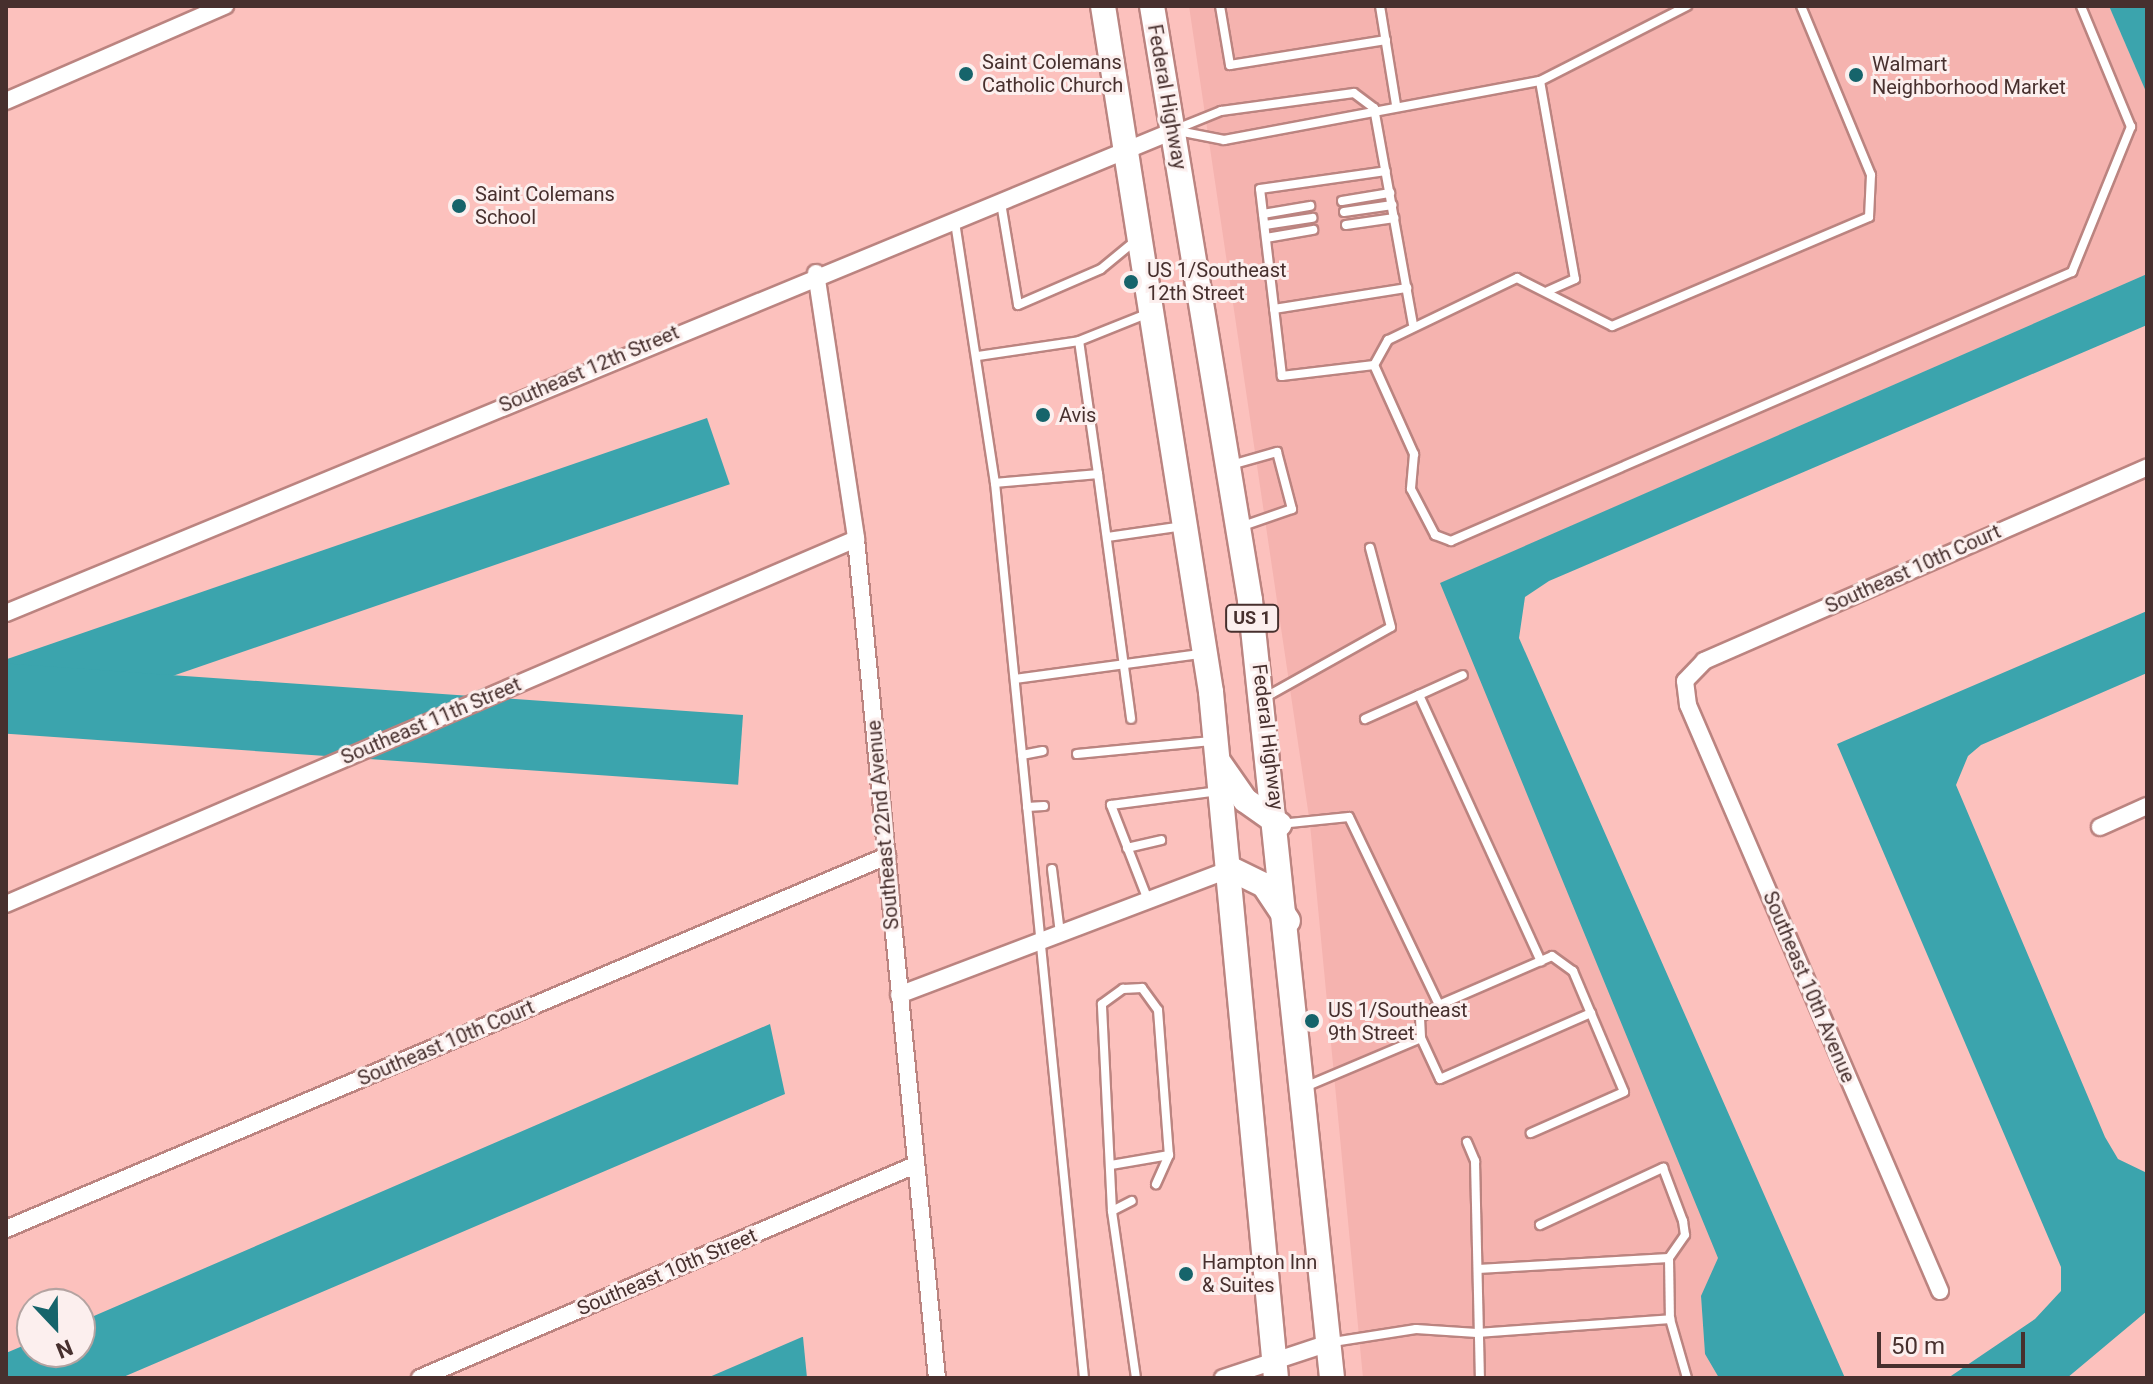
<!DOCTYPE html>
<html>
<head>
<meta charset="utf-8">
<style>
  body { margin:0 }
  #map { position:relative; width:2153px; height:1384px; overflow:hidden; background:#fcc1bd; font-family:Roboto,sans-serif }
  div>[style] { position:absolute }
  .built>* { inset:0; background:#f5b3af }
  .water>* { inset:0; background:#3ba4ad; transform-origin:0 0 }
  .roads { filter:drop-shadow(2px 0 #bb8480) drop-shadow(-2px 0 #bb8480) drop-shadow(0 2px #bb8480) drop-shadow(0 -2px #bb8480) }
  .service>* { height:8px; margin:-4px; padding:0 4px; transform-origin:4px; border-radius:4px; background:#fff }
  .minor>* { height:16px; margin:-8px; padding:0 8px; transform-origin:8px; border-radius:8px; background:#fff }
  .primary>* { height:24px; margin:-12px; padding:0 12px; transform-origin:12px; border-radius:12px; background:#fff }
  .dots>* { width:22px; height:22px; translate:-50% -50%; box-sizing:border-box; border:4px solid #fcefee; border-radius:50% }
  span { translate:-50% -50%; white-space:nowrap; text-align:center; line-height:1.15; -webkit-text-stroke:6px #fcefee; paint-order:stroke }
  .shield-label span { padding:2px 6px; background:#fcefee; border:2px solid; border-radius:6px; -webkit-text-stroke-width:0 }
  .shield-label { font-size:18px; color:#47302e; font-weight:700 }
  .poi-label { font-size:20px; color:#47302e }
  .left { translate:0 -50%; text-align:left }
  .street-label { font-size:20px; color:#47302e }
  .frame { position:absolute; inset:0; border:8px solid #47302e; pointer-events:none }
  .north { position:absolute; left:16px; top:1288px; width:80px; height:80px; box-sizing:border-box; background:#fcefee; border:2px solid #b4a3a1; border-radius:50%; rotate:158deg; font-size:22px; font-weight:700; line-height:32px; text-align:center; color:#47302e }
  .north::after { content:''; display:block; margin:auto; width:28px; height:36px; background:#16646b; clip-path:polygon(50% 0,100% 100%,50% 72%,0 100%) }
  .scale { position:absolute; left:1877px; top:1332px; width:148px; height:36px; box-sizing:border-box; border:4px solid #47302e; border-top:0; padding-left:10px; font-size:24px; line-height:28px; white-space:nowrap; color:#47302e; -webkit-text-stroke:6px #fcefee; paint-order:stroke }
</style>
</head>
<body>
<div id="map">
  <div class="built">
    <div style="clip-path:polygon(1189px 6px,2109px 6px,2147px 94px,2147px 274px,1441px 583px,1719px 1258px,1701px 1297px,1705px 1354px,1719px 1378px,1363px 1378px,1310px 824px)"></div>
  </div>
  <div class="water">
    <div style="clip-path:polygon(2109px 6px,2147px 6px,2147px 94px)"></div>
    <div style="clip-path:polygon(2147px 274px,2147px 325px,1549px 581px,1525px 597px,1519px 638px,1845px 1378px,1719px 1378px,1705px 1354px,1701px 1296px,1718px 1258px,1440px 583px)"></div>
    <div style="left:707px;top:418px;width:70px;height:763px;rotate:71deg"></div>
    <div style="clip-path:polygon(2147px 611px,2147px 673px,1981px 745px,1968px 756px,1956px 785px,2105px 1137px,2118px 1159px,2147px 1173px,2147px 1311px,2067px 1378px,1948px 1378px,2035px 1319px,2061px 1291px,2061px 1267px,1837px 744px)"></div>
    <div style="left:743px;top:715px;width:70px;height:804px;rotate:94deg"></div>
    <div style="clip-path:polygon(770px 1024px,785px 1094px,121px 1378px,6px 1378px,6px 1353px,32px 1342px,32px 1352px,80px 1352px,80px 1322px)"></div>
    <div style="clip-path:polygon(803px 1337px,807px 1378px,707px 1378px,802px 1337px)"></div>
  </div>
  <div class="roads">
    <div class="service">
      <div style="left:1220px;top:6px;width:60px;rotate:80.4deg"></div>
      <div style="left:1230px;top:65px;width:158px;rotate:-9.1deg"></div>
      <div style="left:1380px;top:6px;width:100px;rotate:80.8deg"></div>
      <div style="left:1801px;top:6px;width:183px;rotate:67.5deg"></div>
      <div style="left:1871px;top:175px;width:42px;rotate:92.7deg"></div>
      <div style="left:1869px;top:217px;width:279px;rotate:157deg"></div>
      <div style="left:1612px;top:326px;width:106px;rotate:-153.2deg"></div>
      <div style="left:1517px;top:278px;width:143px;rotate:154.3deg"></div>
      <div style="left:1388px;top:340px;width:29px;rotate:119deg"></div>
      <div style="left:1374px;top:365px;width:98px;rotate:65.8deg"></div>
      <div style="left:1414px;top:454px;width:35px;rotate:95deg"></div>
      <div style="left:1411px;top:489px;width:52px;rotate:62.4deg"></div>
      <div style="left:1435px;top:535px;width:17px;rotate:21deg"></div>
      <div style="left:1451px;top:541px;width:677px;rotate:-23.42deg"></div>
      <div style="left:2072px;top:272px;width:157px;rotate:-67.9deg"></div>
      <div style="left:2131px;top:127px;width:131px;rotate:-112.5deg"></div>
      <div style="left:1540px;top:81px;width:165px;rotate:-27deg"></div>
      <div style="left:1174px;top:130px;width:51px;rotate:-22deg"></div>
      <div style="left:1221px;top:111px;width:134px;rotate:-7.7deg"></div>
      <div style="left:1354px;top:93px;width:25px;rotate:37deg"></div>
      <div style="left:1374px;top:108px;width:219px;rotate:79.8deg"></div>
      <div style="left:1178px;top:131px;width:47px;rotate:11.1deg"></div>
      <div style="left:1224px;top:140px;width:321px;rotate:-10.6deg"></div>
      <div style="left:1540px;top:81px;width:201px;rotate:80deg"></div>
      <div style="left:1575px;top:279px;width:30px;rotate:156deg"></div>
      <div style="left:1342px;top:201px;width:49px;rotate:-9.5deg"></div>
      <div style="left:1001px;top:203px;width:103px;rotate:80.5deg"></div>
      <div style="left:1018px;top:305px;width:90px;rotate:-23.4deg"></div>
      <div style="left:1101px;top:269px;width:44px;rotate:-39.5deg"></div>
      <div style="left:1344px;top:212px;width:49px;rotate:-8.3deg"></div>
      <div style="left:1263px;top:214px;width:48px;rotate:-9.7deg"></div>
      <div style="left:955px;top:222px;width:264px;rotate:81.3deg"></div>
      <div style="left:995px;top:483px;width:899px;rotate:84.32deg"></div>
      <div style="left:1265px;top:225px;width:48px;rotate:-8.5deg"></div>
      <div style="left:1346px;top:225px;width:49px;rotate:-8.3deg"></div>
      <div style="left:1266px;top:238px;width:48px;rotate:-9.7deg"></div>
      <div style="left:1274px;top:309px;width:135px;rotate:-9deg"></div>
      <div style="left:978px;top:356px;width:102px;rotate:-8.4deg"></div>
      <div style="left:1079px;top:341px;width:75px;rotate:-21.8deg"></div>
      <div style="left:1374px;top:365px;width:93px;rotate:173.2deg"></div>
      <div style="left:1282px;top:376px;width:188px;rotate:-96.7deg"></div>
      <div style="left:1260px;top:189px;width:127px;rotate:-8.1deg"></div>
      <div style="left:1231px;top:465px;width:48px;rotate:-15.8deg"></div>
      <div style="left:1277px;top:452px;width:59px;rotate:75.3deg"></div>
      <div style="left:1292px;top:509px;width:55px;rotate:160.9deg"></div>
      <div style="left:1098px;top:474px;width:247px;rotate:82.3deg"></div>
      <div style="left:995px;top:483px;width:103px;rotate:-5deg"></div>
      <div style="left:1098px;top:474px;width:134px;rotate:-98.1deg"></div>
      <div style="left:1108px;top:537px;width:76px;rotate:-8.3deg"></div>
      <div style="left:1015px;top:679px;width:188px;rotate:-7.7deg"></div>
      <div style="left:1419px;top:695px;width:48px;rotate:-24.4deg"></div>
      <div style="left:1264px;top:698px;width:145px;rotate:-29.2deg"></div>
      <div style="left:1391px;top:627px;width:82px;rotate:-104.9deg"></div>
      <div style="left:1365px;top:719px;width:59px;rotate:-24deg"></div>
      <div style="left:1419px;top:695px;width:293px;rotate:65.4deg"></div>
      <div style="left:1077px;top:754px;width:135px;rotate:-5.5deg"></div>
      <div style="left:1022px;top:755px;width:21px;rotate:-11deg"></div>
      <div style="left:1027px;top:807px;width:17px;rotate:-3deg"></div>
      <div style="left:1280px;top:824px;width:69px;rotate:-5.8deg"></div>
      <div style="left:1349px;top:817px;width:208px;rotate:64.4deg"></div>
      <div style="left:1439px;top:1005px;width:23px;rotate:146deg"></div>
      <div style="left:1420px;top:1018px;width:20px;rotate:87deg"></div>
      <div style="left:1421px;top:1038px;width:126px;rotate:157.1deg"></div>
      <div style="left:1127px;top:848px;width:35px;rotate:-13deg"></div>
      <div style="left:1052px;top:869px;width:64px;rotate:82.9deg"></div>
      <div style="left:1148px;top:900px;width:102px;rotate:-111.3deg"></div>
      <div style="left:1111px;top:805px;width:109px;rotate:-7.4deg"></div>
      <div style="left:1439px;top:1005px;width:123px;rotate:-23.4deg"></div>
      <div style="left:1552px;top:956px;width:26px;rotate:36deg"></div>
      <div style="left:1573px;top:971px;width:131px;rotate:67.1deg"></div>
      <div style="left:1624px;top:1092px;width:102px;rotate:156.2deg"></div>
      <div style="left:1421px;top:1038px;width:45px;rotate:65.1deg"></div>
      <div style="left:1440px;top:1079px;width:165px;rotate:-23.6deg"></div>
      <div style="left:1467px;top:1142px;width:21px;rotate:67deg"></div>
      <div style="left:1475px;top:1161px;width:217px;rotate:88.7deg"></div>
      <div style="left:1111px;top:1165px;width:59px;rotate:-9.8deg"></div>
      <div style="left:1112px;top:1211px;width:22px;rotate:-27deg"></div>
      <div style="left:1540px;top:1225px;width:136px;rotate:-24.9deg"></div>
      <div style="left:1663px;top:1168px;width:57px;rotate:69.3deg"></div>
      <div style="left:1683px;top:1221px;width:14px;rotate:82deg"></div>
      <div style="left:1685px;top:1235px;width:28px;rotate:125deg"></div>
      <div style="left:1669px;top:1258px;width:61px;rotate:89.1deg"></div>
      <div style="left:1670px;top:1319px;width:61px;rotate:73.9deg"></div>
      <div style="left:1478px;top:1269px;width:191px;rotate:-3.3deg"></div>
      <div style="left:1333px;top:1342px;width:84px;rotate:-8.9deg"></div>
      <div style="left:1416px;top:1329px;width:61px;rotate:3.8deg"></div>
      <div style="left:1477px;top:1333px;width:194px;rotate:-4.1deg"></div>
      <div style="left:1136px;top:1378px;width:169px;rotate:-98.2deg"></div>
      <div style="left:1112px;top:1211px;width:207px;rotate:-92.8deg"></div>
      <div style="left:1102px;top:1004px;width:26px;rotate:-36deg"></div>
      <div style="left:1123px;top:989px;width:19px;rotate:-3deg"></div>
      <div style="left:1142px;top:988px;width:27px;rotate:54deg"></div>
      <div style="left:1158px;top:1010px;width:145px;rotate:85.7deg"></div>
      <div style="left:1169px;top:1155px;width:32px;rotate:114deg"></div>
    </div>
    <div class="minor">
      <div style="left:6px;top:101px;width:239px;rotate:-23.5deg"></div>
      <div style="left:816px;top:273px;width:269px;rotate:81.4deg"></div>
      <div style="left:856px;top:539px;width:843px;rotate:84.49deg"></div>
      <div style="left:6px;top:613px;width:1263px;rotate:-22.44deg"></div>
      <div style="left:2100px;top:827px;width:51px;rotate:-24.1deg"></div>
      <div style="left:6px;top:904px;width:925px;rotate:-23.24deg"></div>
      <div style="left:899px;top:995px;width:355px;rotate:-20.8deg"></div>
      <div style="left:6px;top:1229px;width:957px;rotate:-22.95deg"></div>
      <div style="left:1940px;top:1291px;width:638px;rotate:-113.27deg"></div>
      <div style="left:1688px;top:705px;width:24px;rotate:-97deg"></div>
      <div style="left:1685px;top:681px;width:28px;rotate:-46deg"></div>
      <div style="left:1704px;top:661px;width:484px;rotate:-23.6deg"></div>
      <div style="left:420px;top:1378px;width:539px;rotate:-23.28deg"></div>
      <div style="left:1223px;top:1378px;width:112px;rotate:-18.3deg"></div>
    </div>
    <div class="primary">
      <div style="left:1103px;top:6px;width:694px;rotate:81.05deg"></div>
      <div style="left:1211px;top:692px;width:689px;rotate:84.59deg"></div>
      <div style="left:1152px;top:6px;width:602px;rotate:80.63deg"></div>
      <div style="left:1250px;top:600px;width:782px;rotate:83.98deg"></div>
      <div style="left:1220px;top:764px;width:44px;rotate:55.2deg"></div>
      <div style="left:1245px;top:800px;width:42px;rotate:35.2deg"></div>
      <div style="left:1231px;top:869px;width:37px;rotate:26deg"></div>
      <div style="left:1264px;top:885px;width:43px;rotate:56.3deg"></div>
    </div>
  </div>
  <div class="dots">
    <div style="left:966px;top:74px;background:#16646b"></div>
    <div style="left:1856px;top:75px;background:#16646b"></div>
    <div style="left:459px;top:206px;background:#16646b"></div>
    <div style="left:1131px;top:282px;background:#16646b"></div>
    <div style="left:1043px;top:415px;background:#16646b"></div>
    <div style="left:1312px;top:1021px;background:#16646b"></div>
    <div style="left:1186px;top:1274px;background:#16646b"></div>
  </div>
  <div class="shield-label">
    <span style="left:1252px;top:618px">US 1</span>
  </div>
  <div class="poi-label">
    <span class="left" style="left:982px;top:74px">Saint Colemans<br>Catholic Church</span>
    <span class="left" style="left:1872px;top:76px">Walmart<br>Neighborhood Market</span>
    <span class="left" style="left:475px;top:206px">Saint Colemans<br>School</span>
    <span class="left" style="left:1147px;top:282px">US 1/Southeast<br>12th Street</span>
    <span class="left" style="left:1059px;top:415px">Avis</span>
    <span class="left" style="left:1328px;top:1022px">US 1/Southeast<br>9th Street</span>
    <span class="left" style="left:1202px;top:1274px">Hampton Inn<br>&amp; Suites</span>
  </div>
  <div class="street-label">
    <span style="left:1167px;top:97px;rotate:80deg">Federal Highway</span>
    <span style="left:589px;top:369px;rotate:-23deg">Southeast 12th Street</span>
    <span style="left:1913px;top:569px;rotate:-24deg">Southeast 10th Court</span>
    <span style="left:431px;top:721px;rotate:-23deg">Southeast 11th Street</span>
    <span style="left:1268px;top:737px;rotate:83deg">Federal Highway</span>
    <span style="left:883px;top:825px;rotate:-95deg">Southeast 22nd Avenue</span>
    <span style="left:1809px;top:987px;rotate:67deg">Southeast 10th Avenue</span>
    <span style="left:446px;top:1043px;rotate:-23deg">Southeast 10th Court</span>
    <span style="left:667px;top:1272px;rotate:-23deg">Southeast 10th Street</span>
  </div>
  <div class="frame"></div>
  <div class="north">N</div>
  <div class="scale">50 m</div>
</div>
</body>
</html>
